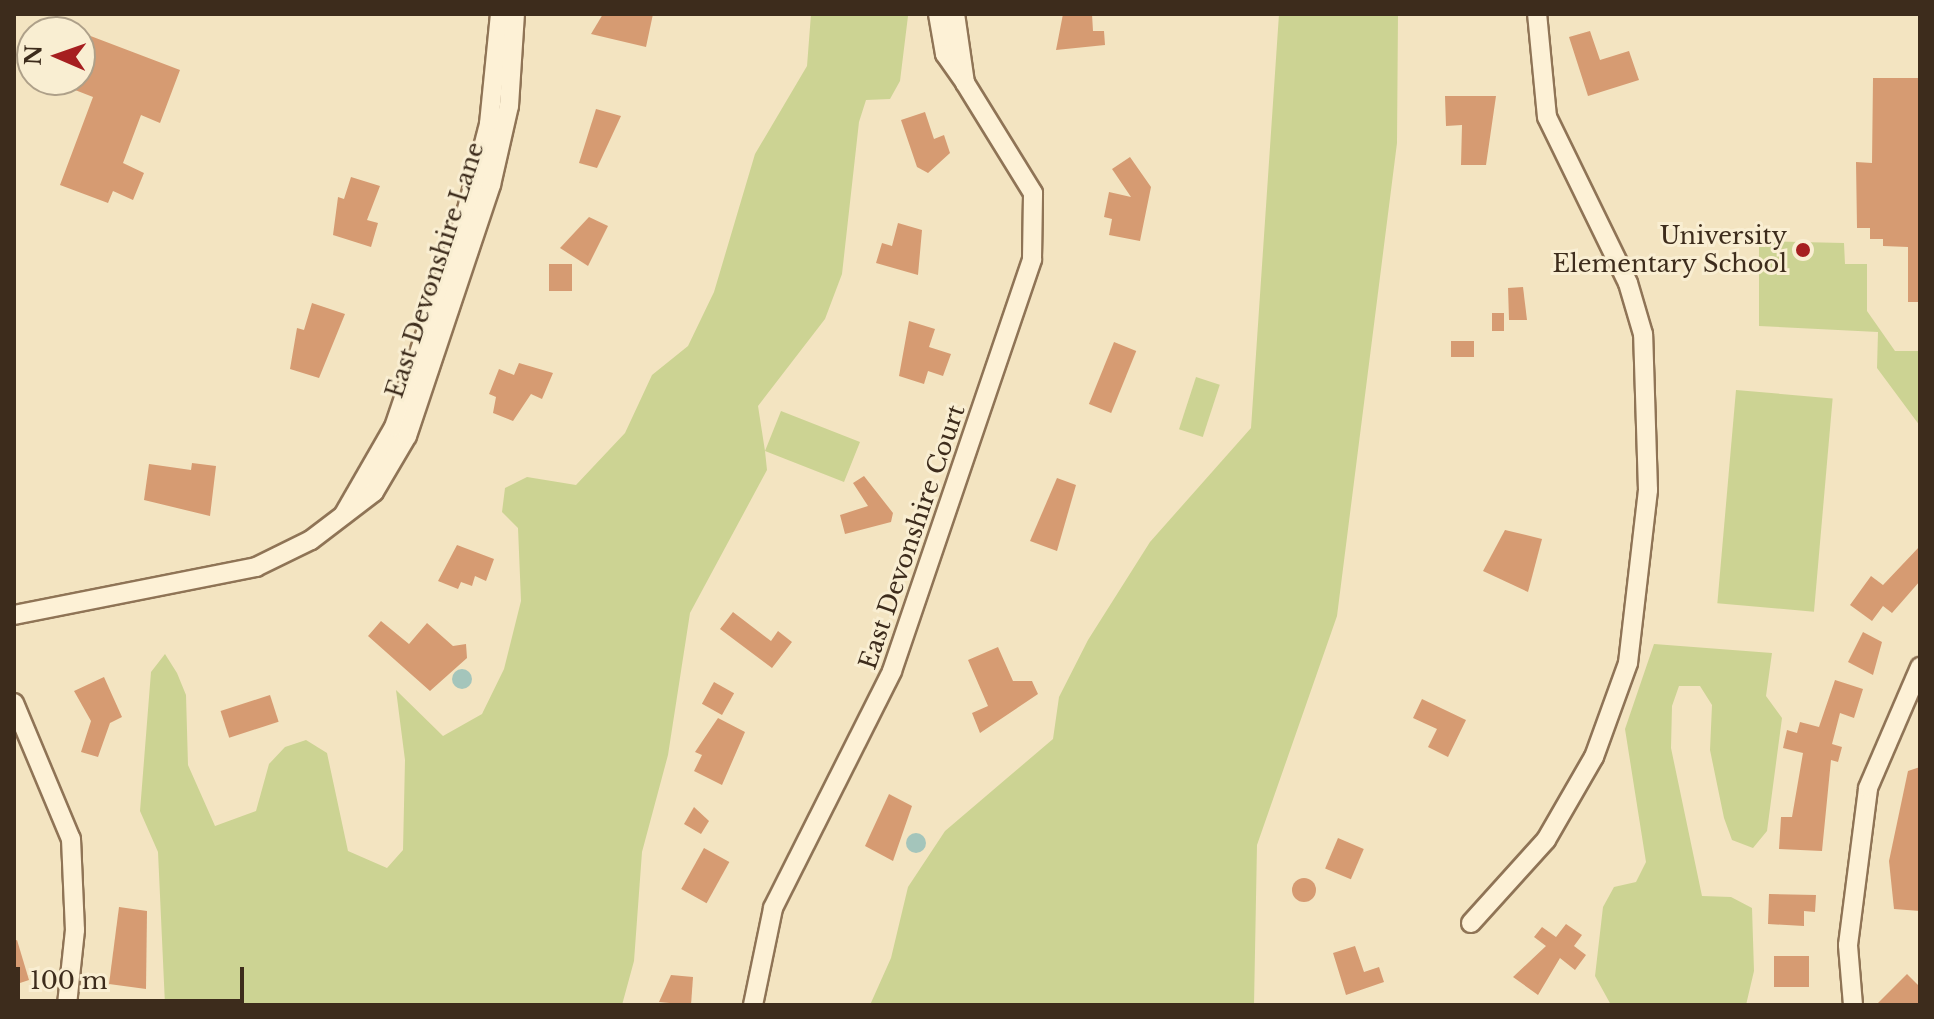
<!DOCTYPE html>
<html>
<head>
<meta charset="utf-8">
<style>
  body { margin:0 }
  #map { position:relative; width:1934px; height:1019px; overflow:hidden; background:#f3e4c1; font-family:"Libre Baskerville",serif }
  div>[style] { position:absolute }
  .green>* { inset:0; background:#ccd393; transform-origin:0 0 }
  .water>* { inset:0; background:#a4c5bb }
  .round { border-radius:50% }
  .building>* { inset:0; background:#d69b72; transform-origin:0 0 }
  .roads { filter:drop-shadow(2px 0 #8f7456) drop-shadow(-2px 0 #8f7456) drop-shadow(0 2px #8f7456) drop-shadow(0 -2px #8f7456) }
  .minor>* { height:18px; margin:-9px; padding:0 9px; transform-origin:9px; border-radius:9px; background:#fdf1d6 }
  .dots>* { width:22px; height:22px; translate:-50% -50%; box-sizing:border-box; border:4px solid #f9eed2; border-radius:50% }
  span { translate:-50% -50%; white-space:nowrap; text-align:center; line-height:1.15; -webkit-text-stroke:6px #f9eed2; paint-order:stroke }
  .poi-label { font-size:24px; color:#3d2c1c }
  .right { translate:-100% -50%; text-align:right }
  .street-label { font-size:24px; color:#3d2c1c }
  .frame { position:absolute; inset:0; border:16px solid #3d2c1c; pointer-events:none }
  .north { position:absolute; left:16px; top:16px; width:80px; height:80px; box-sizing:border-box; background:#f9eed2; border:2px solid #aea089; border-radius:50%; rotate:272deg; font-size:22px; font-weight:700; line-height:32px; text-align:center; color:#3d2c1c }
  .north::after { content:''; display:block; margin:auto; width:28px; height:36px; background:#a61f20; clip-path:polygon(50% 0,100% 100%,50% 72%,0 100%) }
  .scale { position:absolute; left:16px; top:967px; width:228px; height:36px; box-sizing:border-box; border:4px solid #3d2c1c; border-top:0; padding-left:10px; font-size:24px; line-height:28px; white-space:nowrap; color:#3d2c1c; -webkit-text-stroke:6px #f9eed2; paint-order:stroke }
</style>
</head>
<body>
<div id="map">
  <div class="green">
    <div style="clip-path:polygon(811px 14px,908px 16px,900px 81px,890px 99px,866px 100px,859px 122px,842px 274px,825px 319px,758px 406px,765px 451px,781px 411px,860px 442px,844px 482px,765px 451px,767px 470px,690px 613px,668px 755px,642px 852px,634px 961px,622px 1005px,165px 1005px,158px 852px,140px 811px,151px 672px,165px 654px,177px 673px,186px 695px,188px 765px,215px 826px,256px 811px,269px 764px,285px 747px,306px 740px,327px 753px,348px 851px,387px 868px,403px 850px,405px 760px,396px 690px,443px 736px,482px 714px,504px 669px,521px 601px,518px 528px,502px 512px,505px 488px,527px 477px,576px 485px,625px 433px,652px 375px,688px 346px,714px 292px,755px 154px,807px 66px)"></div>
    <div style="clip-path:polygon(1279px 14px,1398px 14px,1397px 143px,1337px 616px,1257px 845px,1254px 1005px,870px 1005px,891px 958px,908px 887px,945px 831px,1053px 739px,1059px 697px,1088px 640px,1150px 542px,1251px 428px)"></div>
    <div style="clip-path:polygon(1759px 241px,1844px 243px,1845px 264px,1867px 264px,1867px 311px,1895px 351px,1920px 351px,1920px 426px,1877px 368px,1878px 332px,1759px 326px)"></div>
    <div style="left:1196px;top:377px;width:25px;height:55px;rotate:18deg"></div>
    <div style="left:1736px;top:390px;width:97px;height:214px;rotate:5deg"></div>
    <div style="clip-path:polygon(1654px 644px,1772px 653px,1766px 696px,1782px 718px,1767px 831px,1753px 848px,1732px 840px,1724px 818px,1710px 750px,1712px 705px,1700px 686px,1679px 686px,1672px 706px,1671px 748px,1702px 896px,1731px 897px,1752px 908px,1754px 971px,1746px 1005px,1611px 1005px,1595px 976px,1603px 907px,1614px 887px,1636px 882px,1646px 862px,1625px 729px)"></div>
  </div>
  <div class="water">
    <div class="round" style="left:452px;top:669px;width:20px;height:20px"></div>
    <div class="round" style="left:906px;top:833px;width:20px;height:20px"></div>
  </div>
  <div class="building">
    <div style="clip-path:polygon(603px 14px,653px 14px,646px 47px,591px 34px)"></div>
    <div style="clip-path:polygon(1063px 14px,1092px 14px,1093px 31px,1104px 31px,1105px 45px,1056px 50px)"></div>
    <div style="clip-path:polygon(1590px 31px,1600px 60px,1629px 51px,1639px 80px,1588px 96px,1569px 37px)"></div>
    <div style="clip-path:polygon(80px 32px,180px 70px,160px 123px,141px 115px,123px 163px,144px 173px,133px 200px,113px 191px,108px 203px,60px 185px,93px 97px,52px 81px,80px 80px)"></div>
    <div style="clip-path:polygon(1873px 78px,1920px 78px,1920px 302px,1908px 302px,1908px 247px,1883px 246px,1883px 239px,1870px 239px,1870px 228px,1857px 228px,1856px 162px,1872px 163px)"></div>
    <div style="clip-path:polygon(1445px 96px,1496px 96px,1486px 165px,1461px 165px,1462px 125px,1446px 126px)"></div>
    <div style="clip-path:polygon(596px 109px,621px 116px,597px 168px,579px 163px)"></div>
    <div style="clip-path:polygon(925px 112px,934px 139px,944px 135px,950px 153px,928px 173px,917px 167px,901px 120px)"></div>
    <div style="clip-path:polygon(1130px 157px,1151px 187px,1140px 241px,1109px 235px,1112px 219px,1104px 217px,1109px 192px,1131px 197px,1112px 169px)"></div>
    <div style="clip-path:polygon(351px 177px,380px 186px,367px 220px,378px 223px,371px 247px,333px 235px,338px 197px,344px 199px)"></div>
    <div style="clip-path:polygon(589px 217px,608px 226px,588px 266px,560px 248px)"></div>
    <div style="clip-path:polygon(898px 223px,922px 230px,918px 275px,876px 263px,882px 243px,892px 246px)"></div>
    <div style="left:572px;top:264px;width:27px;height:23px;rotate:90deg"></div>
    <div style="clip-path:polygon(1523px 287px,1527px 320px,1509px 320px,1508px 288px)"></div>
    <div style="clip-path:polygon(312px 303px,345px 314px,319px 378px,290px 369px,297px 328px,304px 330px)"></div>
    <div style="left:1492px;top:313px;width:12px;height:18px"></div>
    <div style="clip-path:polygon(909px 321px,935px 329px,929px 347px,951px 354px,943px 376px,928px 371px,924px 384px,899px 376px)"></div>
    <div style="left:1451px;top:341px;width:23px;height:16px"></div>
    <div style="left:1114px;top:342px;width:24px;height:67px;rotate:22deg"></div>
    <div style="clip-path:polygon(519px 363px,553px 373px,542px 399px,531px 394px,513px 421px,493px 413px,496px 397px,489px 394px,499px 369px,514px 375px)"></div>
    <div style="clip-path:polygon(192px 463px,216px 466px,210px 516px,144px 500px,149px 464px,191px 470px)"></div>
    <div style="clip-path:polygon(864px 476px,893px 513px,891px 522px,845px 534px,840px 515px,868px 506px,853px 483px)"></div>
    <div style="clip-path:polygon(1057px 478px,1076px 485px,1057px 551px,1030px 541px)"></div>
    <div style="clip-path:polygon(1505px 530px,1542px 539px,1528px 592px,1483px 571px)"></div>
    <div style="clip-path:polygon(457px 545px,494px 559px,486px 581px,475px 576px,472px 586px,461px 582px,458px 589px,438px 581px)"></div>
    <div style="clip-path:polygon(1920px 546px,1920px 581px,1892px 613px,1883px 606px,1872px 621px,1850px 605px,1871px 576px,1883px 585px)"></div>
    <div style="clip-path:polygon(733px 612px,771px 641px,778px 631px,792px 642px,772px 668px,720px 629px)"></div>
    <div style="clip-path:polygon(381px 621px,409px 644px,427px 623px,453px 646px,466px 644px,467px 658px,430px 691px,368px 636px)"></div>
    <div style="clip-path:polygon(1863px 632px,1882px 642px,1873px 675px,1848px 662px)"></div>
    <div style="clip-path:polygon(998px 647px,1013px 681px,1032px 681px,1038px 694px,980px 733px,972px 713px,988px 706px,968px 660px)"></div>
    <div style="clip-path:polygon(104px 677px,122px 717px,110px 723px,98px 757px,81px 752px,91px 721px,74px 691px)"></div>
    <div style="clip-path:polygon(1835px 680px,1863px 689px,1854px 718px,1840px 713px,1832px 744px,1842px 747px,1838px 762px,1831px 760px,1822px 851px,1779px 849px,1781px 817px,1792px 817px,1803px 753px,1783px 748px,1787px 730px,1797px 733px,1800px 722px,1819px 727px)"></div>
    <div style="left:714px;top:682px;width:23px;height:25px;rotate:29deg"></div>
    <div style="left:270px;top:695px;width:28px;height:52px;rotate:72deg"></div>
    <div style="clip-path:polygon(1422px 699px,1466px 720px,1448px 757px,1428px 747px,1437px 729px,1413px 718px)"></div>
    <div style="clip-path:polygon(718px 718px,745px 732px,722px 785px,694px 771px,702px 755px,695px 752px)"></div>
    <div style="clip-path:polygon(1920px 767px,1920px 911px,1894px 909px,1889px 861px,1908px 771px)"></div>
    <div style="clip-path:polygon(889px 794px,912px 806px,893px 861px,865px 846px)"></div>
    <div style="clip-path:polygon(694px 807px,709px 821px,701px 834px,684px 824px)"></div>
    <div style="left:1338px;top:838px;width:28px;height:33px;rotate:23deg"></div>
    <div style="left:704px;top:848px;width:29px;height:47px;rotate:29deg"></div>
    <div class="round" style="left:1292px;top:878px;width:24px;height:24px"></div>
    <div style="clip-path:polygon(1769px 894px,1816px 895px,1815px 912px,1804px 911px,1804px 926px,1768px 924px)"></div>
    <div style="clip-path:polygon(119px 907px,147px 911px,146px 989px,109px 984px)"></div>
    <div style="clip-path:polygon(1566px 924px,1582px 935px,1574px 946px,1586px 955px,1575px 970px,1560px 958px,1538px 995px,1513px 977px,1546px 946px,1534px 937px,1542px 927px,1556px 937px)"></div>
    <div style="clip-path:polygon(17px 940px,29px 980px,14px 985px,14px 941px)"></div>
    <div style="clip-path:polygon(1355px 946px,1364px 972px,1379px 967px,1384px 982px,1346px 995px,1333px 953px)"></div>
    <div style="left:1774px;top:956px;width:35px;height:31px"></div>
    <div style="clip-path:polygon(1907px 974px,1920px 987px,1920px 1005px,1876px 1005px)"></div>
    <div style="clip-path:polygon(671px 975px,693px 977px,691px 1005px,659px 1002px)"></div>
  </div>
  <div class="roads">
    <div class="minor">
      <div style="left:938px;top:14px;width:41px;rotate:80.1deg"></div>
      <div style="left:945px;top:54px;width:35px;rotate:55deg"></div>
      <div style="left:965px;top:83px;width:70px;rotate:-98.2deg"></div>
      <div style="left:344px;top:514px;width:100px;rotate:-60.1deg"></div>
      <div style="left:394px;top:427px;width:222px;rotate:-71.3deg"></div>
      <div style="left:465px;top:217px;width:96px;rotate:-75.5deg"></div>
      <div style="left:489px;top:124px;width:111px;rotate:-84.3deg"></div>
      <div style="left:14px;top:615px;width:247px;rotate:-11.2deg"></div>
      <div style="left:256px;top:567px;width:61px;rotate:-26.1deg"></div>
      <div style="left:311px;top:540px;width:79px;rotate:-37.3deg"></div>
      <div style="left:374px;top:492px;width:65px;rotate:-59.5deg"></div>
      <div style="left:407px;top:436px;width:265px;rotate:-71.5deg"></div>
      <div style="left:491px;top:185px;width:81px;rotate:-77.2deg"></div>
      <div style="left:509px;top:106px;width:92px;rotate:-86.3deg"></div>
      <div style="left:14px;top:703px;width:147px;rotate:67.3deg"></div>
      <div style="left:71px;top:839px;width:91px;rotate:87.5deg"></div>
      <div style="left:75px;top:930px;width:75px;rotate:96.1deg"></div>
      <div style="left:1471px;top:923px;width:112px;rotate:-47.9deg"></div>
      <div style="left:1546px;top:840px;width:96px;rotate:-60deg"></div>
      <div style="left:1594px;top:757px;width:100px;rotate:-70.1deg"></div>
      <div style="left:1628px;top:663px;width:174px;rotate:-83.4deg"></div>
      <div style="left:1648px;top:490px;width:156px;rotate:-91.8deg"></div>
      <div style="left:1643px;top:334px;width:53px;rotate:-106.4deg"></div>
      <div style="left:1628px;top:283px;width:185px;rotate:-116deg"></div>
      <div style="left:1547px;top:117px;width:103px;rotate:-95.5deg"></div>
      <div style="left:753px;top:1005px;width:99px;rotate:-78.3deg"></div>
      <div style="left:773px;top:908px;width:265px;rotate:-63.3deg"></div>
      <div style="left:892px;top:671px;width:435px;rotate:-71.2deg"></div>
      <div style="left:1032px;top:259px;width:66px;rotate:-89.1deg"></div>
      <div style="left:1033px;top:193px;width:129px;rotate:-121.7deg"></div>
      <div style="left:1853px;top:1005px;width:60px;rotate:-94.8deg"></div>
      <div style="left:1848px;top:945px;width:158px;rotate:-82.7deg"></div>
      <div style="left:1868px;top:788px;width:132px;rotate:-66.7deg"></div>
    </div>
  </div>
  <div class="dots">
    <div style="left:1803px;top:250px;background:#a61f20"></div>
  </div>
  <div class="poi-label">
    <span class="right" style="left:1787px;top:250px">University<br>Elementary School</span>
  </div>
  <div class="street-label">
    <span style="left:435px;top:270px;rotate:-72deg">East Devonshire Lane</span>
    <span style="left:912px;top:537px;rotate:-71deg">East Devonshire Court</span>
  </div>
  <div class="frame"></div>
  <div class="north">N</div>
  <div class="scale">100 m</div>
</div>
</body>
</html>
